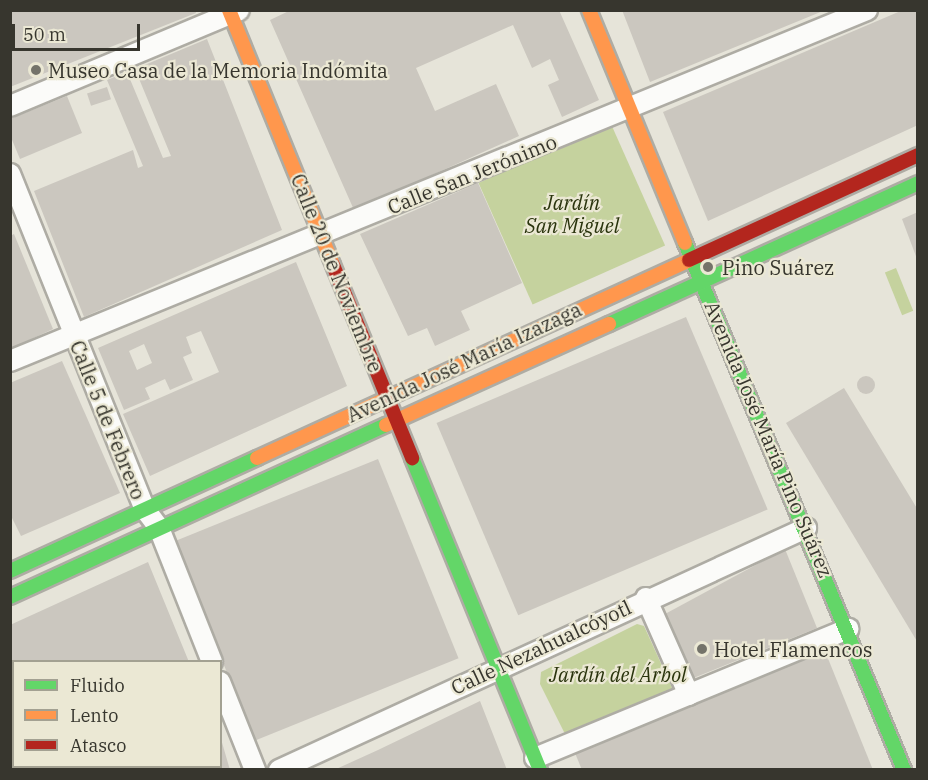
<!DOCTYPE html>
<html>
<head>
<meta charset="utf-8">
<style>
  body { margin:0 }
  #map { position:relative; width:928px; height:780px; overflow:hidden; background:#e6e4d9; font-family:"IBM Plex Serif",serif }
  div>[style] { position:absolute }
  .green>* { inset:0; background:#c5d29e; transform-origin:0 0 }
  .building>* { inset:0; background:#cbc7bf; transform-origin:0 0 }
  .round { border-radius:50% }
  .roads { filter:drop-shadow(2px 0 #aeaca4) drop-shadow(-2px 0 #aeaca4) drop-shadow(0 2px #aeaca4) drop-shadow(0 -2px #aeaca4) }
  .street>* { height:20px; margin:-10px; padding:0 10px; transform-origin:10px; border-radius:10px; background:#fbfbf9 }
  .fast>* { height:14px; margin:-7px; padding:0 7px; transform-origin:7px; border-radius:7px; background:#63d668 }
  .slow>* { height:14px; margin:-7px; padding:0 7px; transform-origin:7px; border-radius:7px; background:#ff974d }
  .jam>* { height:14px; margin:-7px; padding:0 7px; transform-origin:7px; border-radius:7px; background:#b3261e }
  .dots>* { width:16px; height:16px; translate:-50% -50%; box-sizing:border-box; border:3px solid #ebe8d4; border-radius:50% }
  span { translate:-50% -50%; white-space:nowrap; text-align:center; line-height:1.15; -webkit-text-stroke:4.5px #ebe8d4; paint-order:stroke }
  .poi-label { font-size:20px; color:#37362e }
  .left { translate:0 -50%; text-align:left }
  .street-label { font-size:20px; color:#37362e }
  .park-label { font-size:20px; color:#2a340d; font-style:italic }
  .frame { position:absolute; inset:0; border:12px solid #37362e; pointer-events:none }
  .legend { position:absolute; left:12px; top:660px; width:210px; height:108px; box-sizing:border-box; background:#ebe8d4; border:2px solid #a3a192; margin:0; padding:8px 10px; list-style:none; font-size:18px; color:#37362e }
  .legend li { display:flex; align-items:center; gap:12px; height:30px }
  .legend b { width:30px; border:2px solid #a3a192 }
  .scale { position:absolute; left:12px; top:24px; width:128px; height:27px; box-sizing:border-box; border:3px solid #37362e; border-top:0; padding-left:8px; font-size:18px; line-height:21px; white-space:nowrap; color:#37362e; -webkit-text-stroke:4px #ebe8d4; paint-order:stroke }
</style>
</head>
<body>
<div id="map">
  <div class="green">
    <div style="left:611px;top:124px;width:133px;height:145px;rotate:66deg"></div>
    <div style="left:896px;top:268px;width:46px;height:12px;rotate:68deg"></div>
    <div style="clip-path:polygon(637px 624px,644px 626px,673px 690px,571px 734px,564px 732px,540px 684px,541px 672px)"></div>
  </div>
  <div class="building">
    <div style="clip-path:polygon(10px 10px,195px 10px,196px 13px,10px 87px)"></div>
    <div style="clip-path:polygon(291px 10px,559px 10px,599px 100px,562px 117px,548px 85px,559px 80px,550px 59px,532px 68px,513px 25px,416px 68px,435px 111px,496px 84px,519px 136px,354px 210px,270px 20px)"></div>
    <div style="clip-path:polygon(622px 10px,758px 11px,823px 11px,650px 82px)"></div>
    <div style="clip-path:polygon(903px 10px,918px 10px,918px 125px,708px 221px,663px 112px)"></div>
    <div style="clip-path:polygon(207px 39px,282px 230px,84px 317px,34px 191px,133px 150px,138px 168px,143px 166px,107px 80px,127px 72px,163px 158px,171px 156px,135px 69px)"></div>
    <div style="left:107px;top:87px;width:13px;height:21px;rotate:72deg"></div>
    <div style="clip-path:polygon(67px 96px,82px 133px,20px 159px,10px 135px,10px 119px)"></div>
    <div style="clip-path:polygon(478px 183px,522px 283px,461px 311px,470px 330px,435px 346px,427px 328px,408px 336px,360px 234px)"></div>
    <div style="clip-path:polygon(918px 212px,918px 259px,917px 259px,902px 219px)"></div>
    <div style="clip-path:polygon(14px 234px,53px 329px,10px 349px,10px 236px)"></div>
    <div style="clip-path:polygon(evenodd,296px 262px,347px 386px,150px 476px,123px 414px,219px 372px,201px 331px,186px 337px,192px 353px,183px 357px,193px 380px,170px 390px,165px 379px,145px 388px,150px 399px,124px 410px,98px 348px,296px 262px,144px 344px,152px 363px,137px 370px,129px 351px,144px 344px)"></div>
    <div style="left:686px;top:317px;width:209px;height:271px;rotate:67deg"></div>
    <div style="clip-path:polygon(62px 361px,120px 493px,21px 536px,10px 514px,10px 383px)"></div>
    <div class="round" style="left:857px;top:376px;width:18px;height:18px"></div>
    <div style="clip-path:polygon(844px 388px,918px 510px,918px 643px,786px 423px)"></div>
    <div style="left:378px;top:459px;width:215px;height:220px;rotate:68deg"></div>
    <div style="clip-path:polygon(785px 549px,817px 628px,691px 679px,665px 614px)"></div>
    <div style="clip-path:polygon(148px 562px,189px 662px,14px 662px,10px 710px,10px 625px)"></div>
    <div style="clip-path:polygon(825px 651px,873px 770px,582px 770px,575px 753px)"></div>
    <div style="clip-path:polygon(480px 701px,507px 770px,334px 770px,378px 750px)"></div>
    <div style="clip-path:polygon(221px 739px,230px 770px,82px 766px,220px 766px)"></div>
  </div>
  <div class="roads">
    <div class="street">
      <div style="left:10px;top:106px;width:248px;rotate:-22.7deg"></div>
      <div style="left:10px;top:174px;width:360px;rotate:68.1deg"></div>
      <div style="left:144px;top:508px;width:25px;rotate:53deg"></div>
      <div style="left:159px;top:528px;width:144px;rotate:68.4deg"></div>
      <div style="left:10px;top:361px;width:926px;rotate:-22.27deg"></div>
      <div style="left:646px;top:598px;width:106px;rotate:66.1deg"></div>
      <div style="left:220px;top:682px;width:95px;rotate:68.3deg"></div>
      <div style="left:535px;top:758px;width:339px;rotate:-22.4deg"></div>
      <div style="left:279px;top:770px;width:580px;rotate:-24.66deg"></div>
    </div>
    <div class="fast">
      <div style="left:685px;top:243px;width:571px;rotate:67.43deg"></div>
      <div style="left:609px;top:324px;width:340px;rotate:-24.5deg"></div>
      <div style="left:412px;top:458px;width:337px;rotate:67.7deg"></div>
      <div style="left:10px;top:571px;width:272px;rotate:-24.6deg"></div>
      <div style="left:10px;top:597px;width:413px;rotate:-24.6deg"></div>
    </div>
    <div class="slow">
      <div style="left:229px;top:10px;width:275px;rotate:67.8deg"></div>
      <div style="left:589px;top:10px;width:252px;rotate:67.6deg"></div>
      <div style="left:386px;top:425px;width:245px;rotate:-24.4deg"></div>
      <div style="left:257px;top:458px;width:475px;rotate:-24.6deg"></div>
    </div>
    <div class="jam">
      <div style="left:689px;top:260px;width:252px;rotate:-24.6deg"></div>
      <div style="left:333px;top:265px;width:209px;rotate:67.7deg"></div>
    </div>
  </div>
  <div class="dots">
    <div style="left:36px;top:70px;background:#74736a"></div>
    <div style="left:708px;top:267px;background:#74736a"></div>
    <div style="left:702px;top:649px;background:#74736a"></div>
  </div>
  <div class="poi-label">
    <span class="left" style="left:48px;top:70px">Museo Casa de la Memoria Indómita</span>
    <span class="left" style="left:722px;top:267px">Pino Suárez</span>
    <span class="left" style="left:714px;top:649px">Hotel Flamencos</span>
  </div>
  <div class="street-label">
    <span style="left:472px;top:174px;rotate:-22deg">Calle San Jerónimo</span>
    <span style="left:337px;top:273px;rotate:68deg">Calle 20 de Noviembre</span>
    <span style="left:464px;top:362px;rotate:-25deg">Avenida José María Izazaga</span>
    <span style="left:108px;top:420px;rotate:68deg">Calle 5 de Febrero</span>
    <span style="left:769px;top:439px;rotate:67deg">Avenida José María Pino Suárez</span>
    <span style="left:541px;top:647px;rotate:-25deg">Calle Nezahualcóyotl</span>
  </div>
  <div class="park-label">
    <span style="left:572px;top:214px">Jardín<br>San Miguel</span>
    <span style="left:618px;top:674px">Jardín del Árbol</span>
  </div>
  <div class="frame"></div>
  <ul class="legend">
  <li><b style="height:8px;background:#63d668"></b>Fluido</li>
  <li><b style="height:8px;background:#ff974d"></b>Lento</li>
  <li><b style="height:8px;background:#b3261e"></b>Atasco</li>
  </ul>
  <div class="scale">50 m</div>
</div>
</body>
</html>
